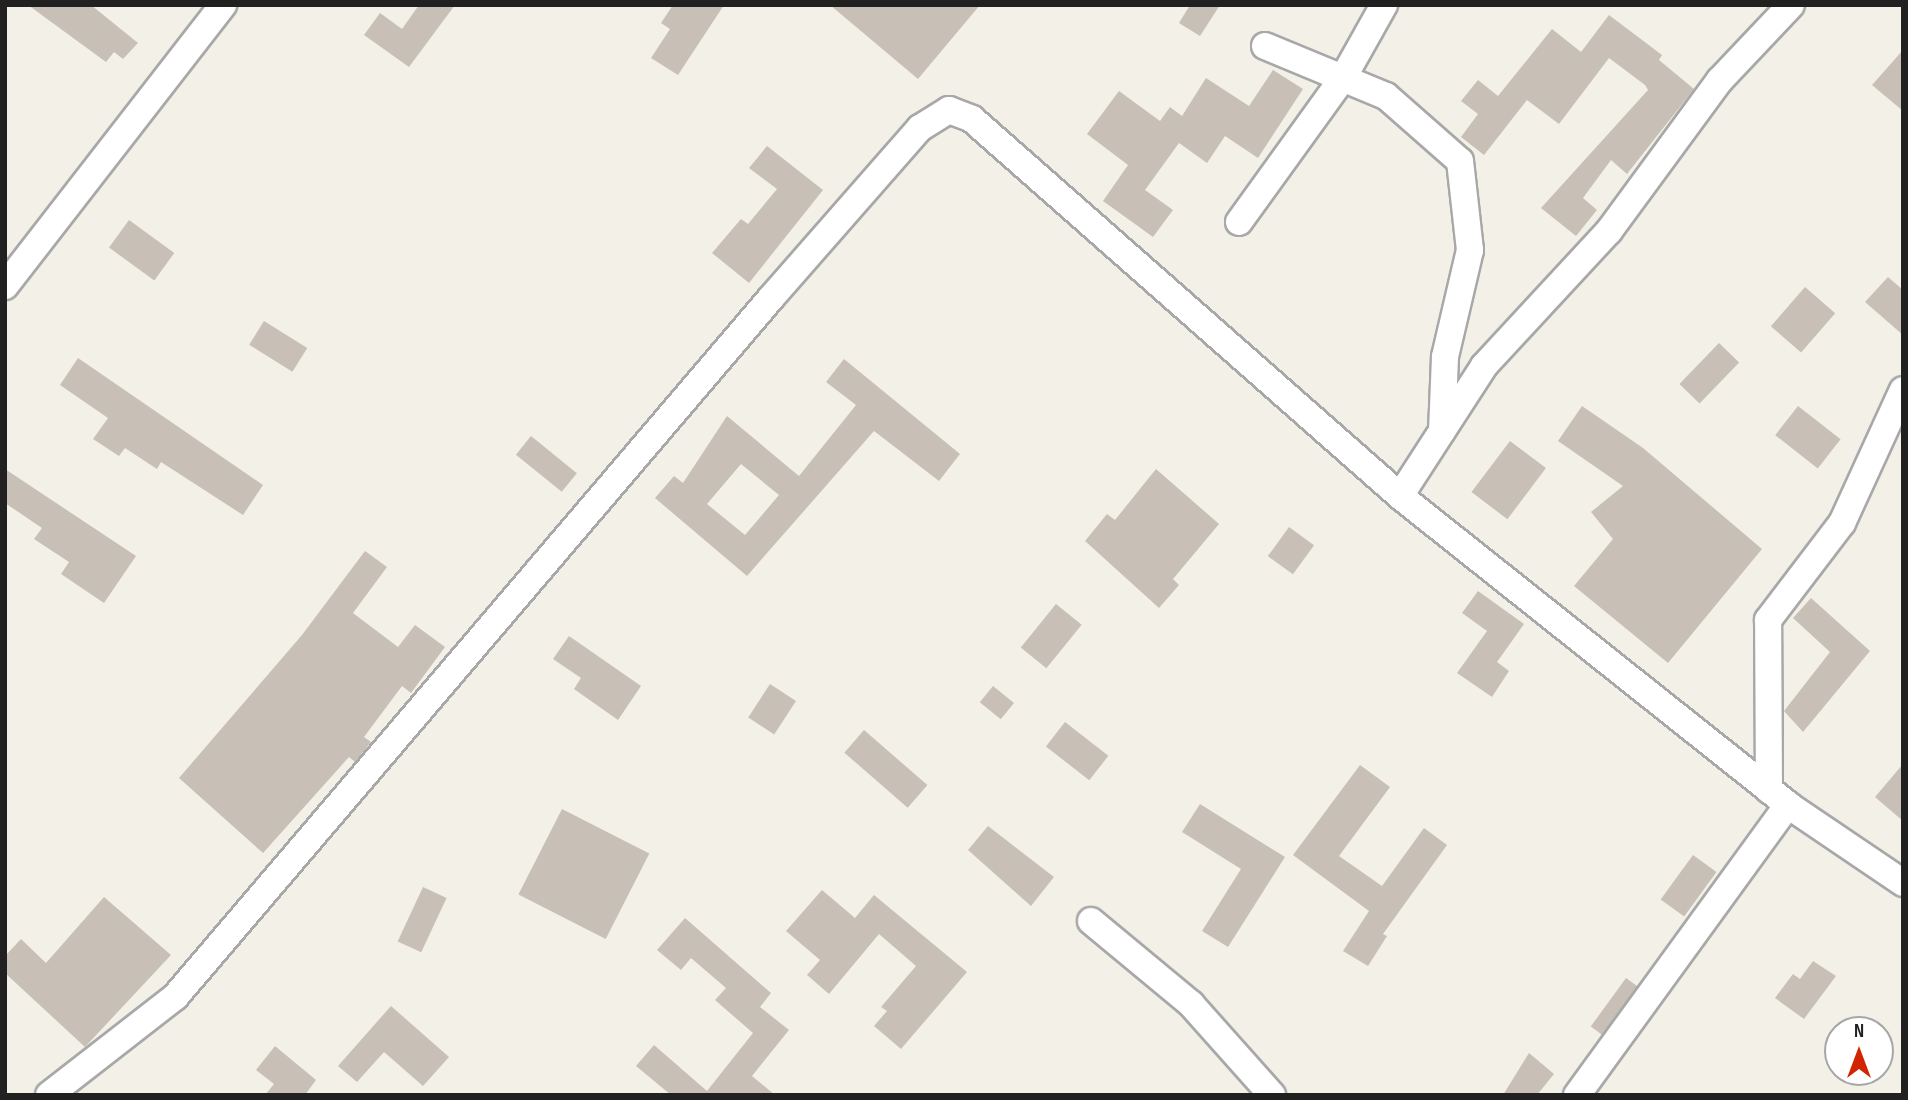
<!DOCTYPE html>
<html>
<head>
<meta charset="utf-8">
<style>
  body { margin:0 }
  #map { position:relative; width:1908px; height:1100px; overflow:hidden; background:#f2f0e7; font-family:"Sofia Sans Condensed",sans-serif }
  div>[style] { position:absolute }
  .building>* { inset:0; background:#c8c0b6; transform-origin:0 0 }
  .roads { filter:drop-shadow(2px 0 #a8a8a8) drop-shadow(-2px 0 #a8a8a8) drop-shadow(0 2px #a8a8a8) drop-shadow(0 -2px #a8a8a8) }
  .street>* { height:26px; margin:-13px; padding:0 13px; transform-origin:13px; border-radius:13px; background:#fff }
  span { translate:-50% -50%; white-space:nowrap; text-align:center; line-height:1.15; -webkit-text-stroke:6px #fff; paint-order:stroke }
  .frame { position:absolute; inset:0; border:7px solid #212121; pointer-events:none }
  .north { position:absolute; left:1824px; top:1016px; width:70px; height:70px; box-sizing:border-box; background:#fff; border:2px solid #a6a6a6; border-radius:50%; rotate:0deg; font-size:19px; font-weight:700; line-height:28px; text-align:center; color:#212121 }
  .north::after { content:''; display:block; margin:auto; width:24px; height:32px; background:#d22400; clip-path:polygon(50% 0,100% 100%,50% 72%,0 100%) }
</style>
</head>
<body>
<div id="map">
  <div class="building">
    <div style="clip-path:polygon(28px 5px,91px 5px,138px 43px,123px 59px,114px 52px,106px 62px)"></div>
    <div style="clip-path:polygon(419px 5px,455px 5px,409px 67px,364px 35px,380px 13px,402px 29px)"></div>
    <div style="clip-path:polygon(673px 5px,724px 5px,678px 75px,651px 58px,670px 29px,661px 23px)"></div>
    <div style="clip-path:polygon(830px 5px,980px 5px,918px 79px)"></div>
    <div style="clip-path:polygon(1190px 5px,1220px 5px,1200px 36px,1179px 23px)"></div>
    <div style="clip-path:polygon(1609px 15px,1662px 55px,1659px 60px,1694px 89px,1627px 174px,1611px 160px,1583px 198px,1597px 210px,1576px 236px,1541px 208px,1648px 90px,1645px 85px,1609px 58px,1559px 124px,1527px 100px,1484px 155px,1461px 137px,1478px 114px,1461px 101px,1478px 80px,1498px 96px,1552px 29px,1581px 52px)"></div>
    <div style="clip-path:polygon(1903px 50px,1903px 111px,1872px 85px)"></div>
    <div style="clip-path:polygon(1273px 70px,1303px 89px,1258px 158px,1225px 136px,1207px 163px,1179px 143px,1145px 190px,1173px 210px,1153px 237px,1103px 201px,1128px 165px,1087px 134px,1119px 91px,1160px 121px,1170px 107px,1182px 116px,1206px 78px,1249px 106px)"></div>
    <div style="clip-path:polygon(767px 146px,823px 190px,749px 283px,712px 253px,741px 219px,748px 224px,777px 189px,749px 168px)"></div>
    <div style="left:129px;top:220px;width:56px;height:34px;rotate:36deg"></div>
    <div style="clip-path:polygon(1888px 277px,1903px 290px,1903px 335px,1865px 302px)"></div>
    <div style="left:1805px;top:287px;width:40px;height:52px;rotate:41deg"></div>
    <div style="left:264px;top:321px;width:51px;height:28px;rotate:32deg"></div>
    <div style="left:1719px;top:343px;width:28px;height:57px;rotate:44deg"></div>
    <div style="clip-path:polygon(78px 358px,263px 485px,243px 515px,161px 462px,157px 469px,125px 448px,119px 456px,93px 439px,108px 418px,60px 385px)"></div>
    <div style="clip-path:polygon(evenodd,844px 359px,960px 454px,939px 481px,874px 431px,747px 576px,655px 498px,674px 476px,683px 483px,727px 416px,799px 476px,856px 405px,826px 382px,844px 359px,741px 464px,779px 495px,745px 535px,707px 504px,741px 464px)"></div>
    <div style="clip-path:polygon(1582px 406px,1643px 448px,1762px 549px,1668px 663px,1574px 586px,1613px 539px,1591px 512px,1623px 486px,1558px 441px)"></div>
    <div style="left:1798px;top:406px;width:54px;height:37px;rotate:38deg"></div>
    <div style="left:531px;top:436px;width:59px;height:24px;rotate:39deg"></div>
    <div style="left:1510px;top:441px;width:45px;height:64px;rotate:37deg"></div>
    <div style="clip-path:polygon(5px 469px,136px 556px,104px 603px,61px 574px,69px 562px,34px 539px,42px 528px,5px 503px)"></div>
    <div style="clip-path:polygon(1156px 469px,1219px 524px,1173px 579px,1179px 585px,1159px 608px,1085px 541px,1107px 514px,1115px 520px)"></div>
    <div style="left:1289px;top:527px;width:31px;height:36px;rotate:36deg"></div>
    <div style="clip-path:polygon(365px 551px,387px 567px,353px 613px,398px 647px,415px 625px,445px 647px,411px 693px,402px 686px,364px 737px,371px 742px,355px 762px,349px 757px,263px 853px,179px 778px,302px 635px)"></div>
    <div style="clip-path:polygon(1478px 591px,1524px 624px,1497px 662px,1509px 671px,1492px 697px,1457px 673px,1487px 631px,1462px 613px)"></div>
    <div style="clip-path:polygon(1811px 598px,1870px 651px,1803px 732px,1784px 711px,1830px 652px,1793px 618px)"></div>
    <div style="left:1056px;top:604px;width:33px;height:56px;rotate:39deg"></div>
    <div style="clip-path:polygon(569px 636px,641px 686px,618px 720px,574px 689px,581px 678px,553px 659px)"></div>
    <div style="left:770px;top:684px;width:31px;height:40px;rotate:33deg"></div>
    <div style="left:993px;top:686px;width:27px;height:21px;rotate:39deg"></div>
    <div style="left:1065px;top:722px;width:55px;height:31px;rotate:38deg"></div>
    <div style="left:864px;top:730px;width:84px;height:30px;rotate:41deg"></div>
    <div style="clip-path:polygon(1903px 764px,1903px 821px,1875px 797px)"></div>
    <div style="clip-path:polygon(1360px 765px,1390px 787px,1339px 856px,1382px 886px,1424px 828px,1447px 845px,1383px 934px,1387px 936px,1368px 966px,1343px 951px,1369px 911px,1293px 855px)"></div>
    <div style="clip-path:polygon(1200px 804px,1285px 857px,1228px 947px,1202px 931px,1241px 869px,1182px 832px)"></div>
    <div style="left:562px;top:809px;width:98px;height:96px;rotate:27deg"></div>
    <div style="clip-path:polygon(988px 826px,1054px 877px,1031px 906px,968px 850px)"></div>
    <div style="left:1693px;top:855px;width:29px;height:55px;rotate:36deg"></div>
    <div style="left:423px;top:887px;width:26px;height:60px;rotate:25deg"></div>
    <div style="clip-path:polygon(822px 890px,855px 918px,874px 895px,967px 972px,901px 1049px,874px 1026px,887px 1011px,881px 1007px,916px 966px,879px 934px,829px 994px,807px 975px,820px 960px,786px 931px)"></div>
    <div style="clip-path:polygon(104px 897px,171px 955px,85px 1047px,5px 973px,5px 956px,21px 939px,46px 963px)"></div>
    <div style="clip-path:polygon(685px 918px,771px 993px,760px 1007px,789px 1030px,752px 1076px,775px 1095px,671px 1095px,636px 1066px,654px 1045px,707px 1091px,753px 1033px,715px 1000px,726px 988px,691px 958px,681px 970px,657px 950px)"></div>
    <div style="clip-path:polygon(1813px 961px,1836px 976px,1804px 1019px,1775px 998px,1793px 974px,1800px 979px)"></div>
    <div style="left:1626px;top:978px;width:14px;height:60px;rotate:36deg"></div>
    <div style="clip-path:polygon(391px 1006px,449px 1057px,423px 1086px,384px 1052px,357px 1082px,338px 1066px)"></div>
    <div style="clip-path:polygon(275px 1046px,316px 1080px,305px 1095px,265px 1095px,274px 1084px,256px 1070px)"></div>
    <div style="clip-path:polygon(1529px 1053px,1554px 1074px,1537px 1095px,1503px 1095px)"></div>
  </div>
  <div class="roads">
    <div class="street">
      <div style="left:1265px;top:46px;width:131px;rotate:22.5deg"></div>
      <div style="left:1386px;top:96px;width:98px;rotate:41.3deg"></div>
      <div style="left:1460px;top:161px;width:90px;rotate:83.6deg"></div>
      <div style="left:1470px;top:250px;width:110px;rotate:103.2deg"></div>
      <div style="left:1445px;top:357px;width:74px;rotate:92.3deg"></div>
      <div style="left:1239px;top:222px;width:178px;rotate:-54.2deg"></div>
      <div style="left:1343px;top:78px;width:84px;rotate:-60.7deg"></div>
      <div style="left:5px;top:286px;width:356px;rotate:-52.2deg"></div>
      <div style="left:1400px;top:496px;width:155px;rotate:-57.1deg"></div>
      <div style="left:1484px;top:366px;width:184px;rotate:-47.2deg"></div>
      <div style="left:1609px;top:231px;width:187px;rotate:-53.7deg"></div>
      <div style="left:1720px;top:80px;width:103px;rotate:-46.6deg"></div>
      <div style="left:1769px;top:790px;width:170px;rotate:-90.3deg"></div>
      <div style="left:1768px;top:620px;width:122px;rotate:-52.7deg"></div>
      <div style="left:1842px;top:523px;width:146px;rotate:-65.4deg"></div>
      <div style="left:1091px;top:921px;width:130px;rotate:39.7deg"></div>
      <div style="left:1191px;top:1004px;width:122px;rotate:48.3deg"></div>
      <div style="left:49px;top:1095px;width:160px;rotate:-37.9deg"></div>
      <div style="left:175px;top:997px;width:919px;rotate:-49.55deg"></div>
      <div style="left:771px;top:298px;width:226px;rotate:-48.8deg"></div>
      <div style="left:920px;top:128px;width:34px;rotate:-32deg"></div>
      <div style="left:949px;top:110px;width:25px;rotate:21deg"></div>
      <div style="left:972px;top:119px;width:570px;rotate:41.37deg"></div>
      <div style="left:1400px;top:496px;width:496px;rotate:38.5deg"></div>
      <div style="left:1788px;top:805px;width:139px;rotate:34.1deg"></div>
      <div style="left:1577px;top:1095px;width:359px;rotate:-54deg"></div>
    </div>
  </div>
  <div class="frame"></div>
  <div class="north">N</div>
</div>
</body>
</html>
